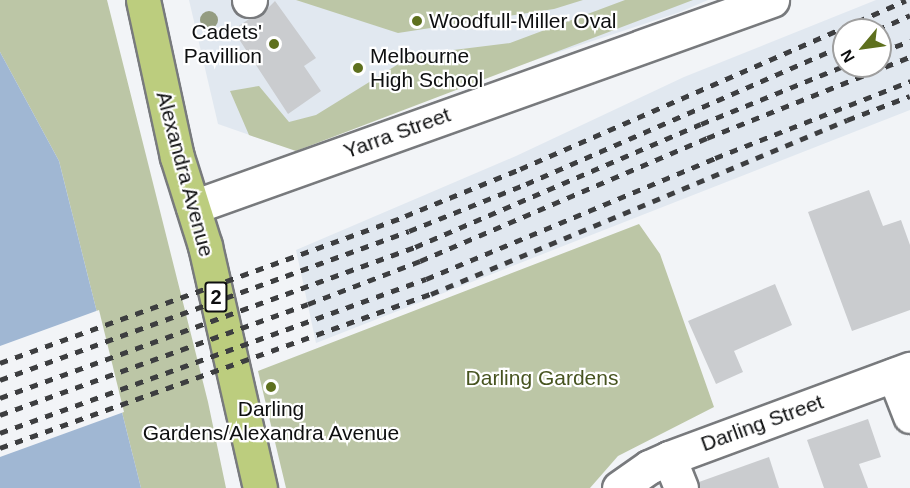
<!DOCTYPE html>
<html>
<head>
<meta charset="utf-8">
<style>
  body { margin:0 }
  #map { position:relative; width:910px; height:488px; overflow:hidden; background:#f2f4f7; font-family:Helvetica,sans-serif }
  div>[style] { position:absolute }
  .built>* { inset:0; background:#e1e8f0 }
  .green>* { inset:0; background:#bcc6a6 }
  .water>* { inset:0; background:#a0b7d3 }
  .pier>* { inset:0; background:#f2f4f7 }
  .building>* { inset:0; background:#cacccf }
  .roads { filter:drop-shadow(2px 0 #787a7d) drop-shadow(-2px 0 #787a7d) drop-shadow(0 2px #787a7d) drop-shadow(0 -2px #787a7d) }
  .minor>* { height:33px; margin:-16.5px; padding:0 16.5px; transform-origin:16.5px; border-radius:16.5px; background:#fff }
  .major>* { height:33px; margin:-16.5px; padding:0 16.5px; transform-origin:16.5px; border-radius:16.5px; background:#bccd7e }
  .rail>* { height:4.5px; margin-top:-2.25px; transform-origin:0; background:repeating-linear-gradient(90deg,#3d3e40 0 8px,transparent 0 16px) }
  .trees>* { width:18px; height:18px; margin:-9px; border-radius:50%; background:#949c81 }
  .dots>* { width:16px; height:16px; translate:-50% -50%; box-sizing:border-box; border:3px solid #fff; border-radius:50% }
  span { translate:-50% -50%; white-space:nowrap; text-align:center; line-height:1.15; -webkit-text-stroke:4.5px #fff; paint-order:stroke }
  .shield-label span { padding:2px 4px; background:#fff; border:2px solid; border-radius:4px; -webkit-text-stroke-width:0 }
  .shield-label { font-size:20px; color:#0e0f10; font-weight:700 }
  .poi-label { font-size:21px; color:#0e0f10 }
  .left { translate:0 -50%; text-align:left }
  .right { translate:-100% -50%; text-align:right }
  .street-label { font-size:21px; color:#0e0f10 }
  .park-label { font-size:21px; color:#475420 }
  .north { position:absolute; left:832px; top:18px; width:60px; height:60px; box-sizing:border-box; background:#fff; border:2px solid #9f9f9f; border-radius:50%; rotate:241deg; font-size:16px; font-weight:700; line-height:24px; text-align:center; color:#0e0f10 }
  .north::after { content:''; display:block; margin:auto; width:21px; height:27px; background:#5e701e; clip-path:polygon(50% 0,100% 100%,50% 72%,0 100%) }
</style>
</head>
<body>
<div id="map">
  <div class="built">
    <div style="clip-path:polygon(189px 0,708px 0,680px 12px,278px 145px,218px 124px)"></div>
    <div style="clip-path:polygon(evenodd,876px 0,910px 0,910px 110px,316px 343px,296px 250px,516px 156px,684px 77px,876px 0,844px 30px,880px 30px,880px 66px,844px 66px,844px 30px)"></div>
  </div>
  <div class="green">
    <div style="clip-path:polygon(0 0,107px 0,208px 402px,226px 488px,141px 488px,59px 161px,0 52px)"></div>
    <div style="clip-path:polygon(296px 0,583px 0,554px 9px,398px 33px)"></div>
    <div style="clip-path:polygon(625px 0,693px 0,296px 151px,249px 135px,230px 91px,259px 86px,289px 122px,316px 115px,413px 55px,510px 43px)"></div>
    <div style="clip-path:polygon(639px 224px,660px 254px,714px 407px,618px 456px,590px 488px,286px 488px,258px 371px)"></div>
  </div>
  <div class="water">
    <div style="clip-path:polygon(0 52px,59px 161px,141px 488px,0 488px)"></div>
  </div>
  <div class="pier">
    <div style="clip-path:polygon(99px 310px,124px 412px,0 457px,0 346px)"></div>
  </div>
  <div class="building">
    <div style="clip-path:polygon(275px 1px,316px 58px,304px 66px,321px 91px,288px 114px,233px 30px,249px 19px,260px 16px)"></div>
    <div style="clip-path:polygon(869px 190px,883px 226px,901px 220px,910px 245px,910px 310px,852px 331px,808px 212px)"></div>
    <div style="clip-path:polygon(775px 284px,792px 325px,734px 351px,743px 372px,716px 384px,688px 321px)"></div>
    <div style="clip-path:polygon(868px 419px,881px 457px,859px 464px,868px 488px,824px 488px,807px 440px)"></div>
    <div style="clip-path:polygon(769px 457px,779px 488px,699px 488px,699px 482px)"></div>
  </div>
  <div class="roads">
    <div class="minor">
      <div style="left:249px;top:0;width:1px"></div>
      <div style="left:193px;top:207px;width:615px;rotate:-19.67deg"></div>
      <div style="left:894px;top:375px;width:44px;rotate:68.7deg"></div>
      <div style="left:669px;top:458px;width:32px;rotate:68deg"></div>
      <div style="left:619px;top:488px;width:37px;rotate:-35deg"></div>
      <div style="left:649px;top:467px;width:22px;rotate:-24deg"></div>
      <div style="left:669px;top:458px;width:257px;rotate:-20.3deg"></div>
    </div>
    <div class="major">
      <div style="left:143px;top:0;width:161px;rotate:77.8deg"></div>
      <div style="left:177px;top:157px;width:93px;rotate:72.5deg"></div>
      <div style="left:205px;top:246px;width:248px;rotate:77.2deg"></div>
    </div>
  </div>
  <div class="rail">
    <div style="left:877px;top:30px;width:36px;rotate:-24deg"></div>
    <div style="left:880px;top:52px;width:32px;rotate:-20deg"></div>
    <div style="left:0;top:363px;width:431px;rotate:-19.9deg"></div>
    <div style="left:405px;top:216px;width:124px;rotate:-22.2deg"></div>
    <div style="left:520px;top:169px;width:421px;rotate:-23.6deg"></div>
    <div style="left:0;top:380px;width:435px;rotate:-20deg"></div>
    <div style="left:409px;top:231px;width:126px;rotate:-21.9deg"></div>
    <div style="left:526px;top:184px;width:347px;rotate:-23.6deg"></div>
    <div style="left:0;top:398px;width:442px;rotate:-20deg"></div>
    <div style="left:415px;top:247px;width:311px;rotate:-23.3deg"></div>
    <div style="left:701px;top:124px;width:154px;rotate:-22.1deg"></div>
    <div style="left:0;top:415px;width:327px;rotate:-19.8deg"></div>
    <div style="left:308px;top:304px;width:120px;rotate:-21deg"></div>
    <div style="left:420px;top:261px;width:312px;rotate:-23.2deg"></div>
    <div style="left:707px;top:138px;width:219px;rotate:-21.8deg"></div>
    <div style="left:0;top:433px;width:453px;rotate:-19.9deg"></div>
    <div style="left:426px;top:279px;width:313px;rotate:-22.7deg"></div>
    <div style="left:715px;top:158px;width:210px;rotate:-21.5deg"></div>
    <div style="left:0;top:448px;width:458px;rotate:-19.7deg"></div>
    <div style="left:431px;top:294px;width:451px;rotate:-22.7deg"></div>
    <div style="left:847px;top:120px;width:67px;rotate:-20.9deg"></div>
  </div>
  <div class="trees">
    <div style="left:209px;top:20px"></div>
  </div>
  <div class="dots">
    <div style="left:417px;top:21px;background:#5e701e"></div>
    <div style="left:274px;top:44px;background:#5e701e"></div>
    <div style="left:358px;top:68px;background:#5e701e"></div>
    <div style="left:271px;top:387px;background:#5e701e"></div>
  </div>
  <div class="shield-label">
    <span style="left:216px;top:297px">2</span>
  </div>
  <div class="poi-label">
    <span class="left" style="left:429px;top:21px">Woodfull-Miller Oval</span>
    <span class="right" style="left:262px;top:44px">Cadets'<br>Pavillion</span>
    <span class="left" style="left:370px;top:68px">Melbourne<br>High School</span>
    <span style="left:271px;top:421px">Darling<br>Gardens/Alexandra Avenue</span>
  </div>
  <div class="street-label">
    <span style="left:397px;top:133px;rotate:-20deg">Yarra Street</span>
    <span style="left:185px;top:174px;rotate:75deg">Alexandra Avenue</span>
    <span style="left:762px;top:423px;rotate:-20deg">Darling Street</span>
  </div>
  <div class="park-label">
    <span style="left:542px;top:378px">Darling Gardens</span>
  </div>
  <div class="north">N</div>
</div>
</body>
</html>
